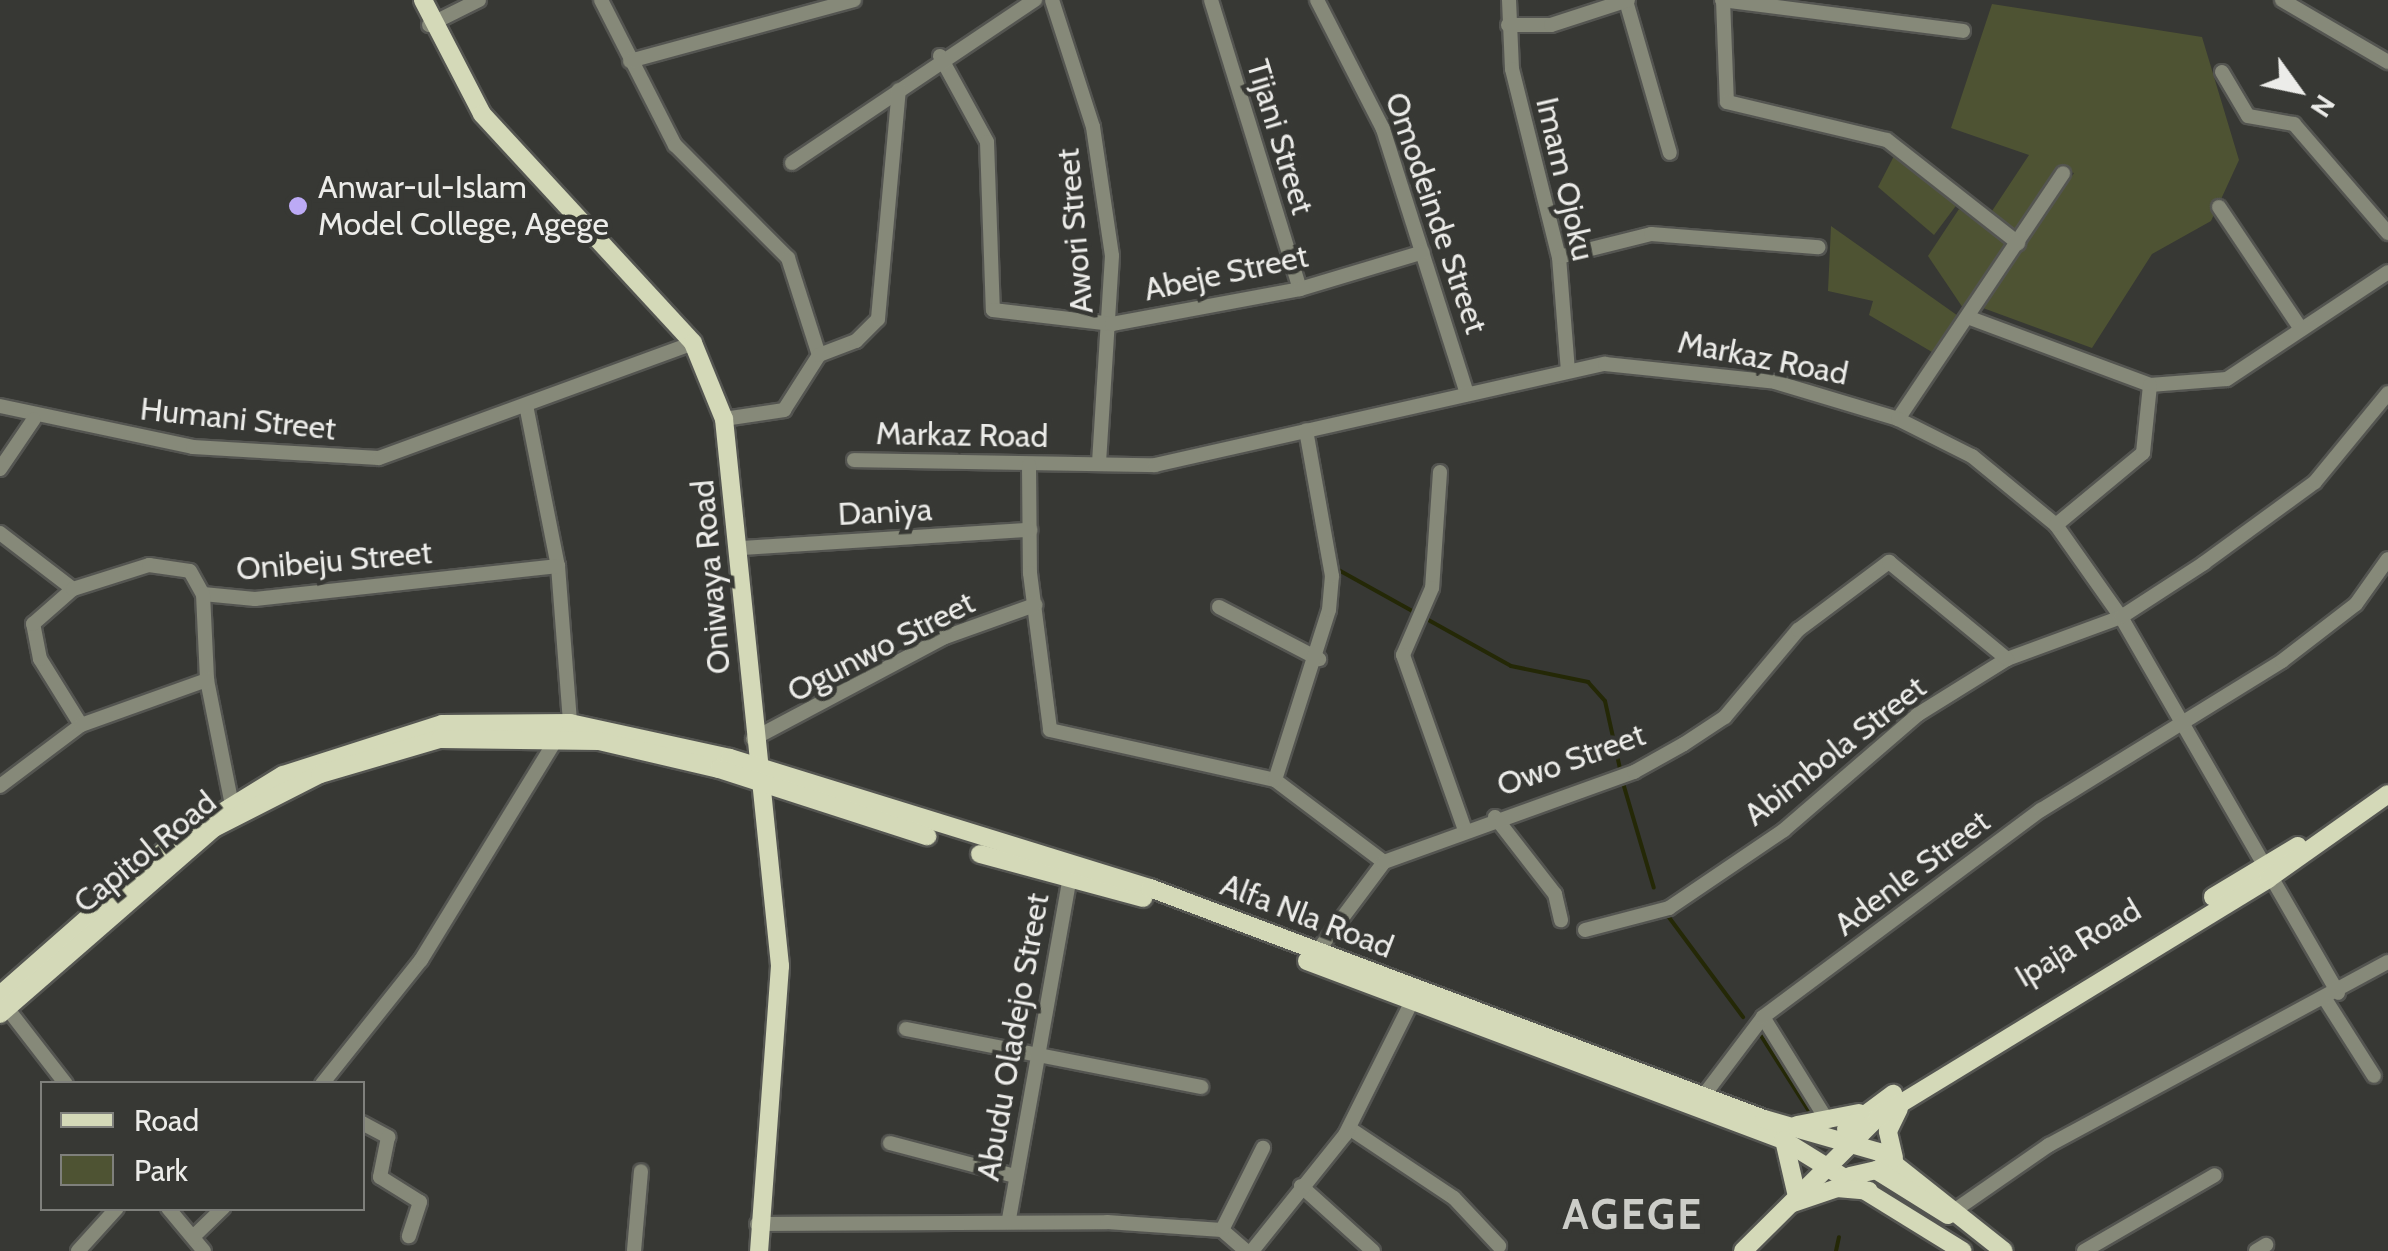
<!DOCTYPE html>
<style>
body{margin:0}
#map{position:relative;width:2388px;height:1251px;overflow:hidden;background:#373834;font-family:Cabin,sans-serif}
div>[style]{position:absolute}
.green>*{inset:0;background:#4e5333}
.stream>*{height:4px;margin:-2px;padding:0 2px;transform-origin:2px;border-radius:2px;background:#242806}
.roads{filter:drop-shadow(2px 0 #545551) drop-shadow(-2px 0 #545551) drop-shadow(0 2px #545551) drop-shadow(0 -2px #545551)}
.minor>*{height:14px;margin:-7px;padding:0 7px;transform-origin:7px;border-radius:7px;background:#868979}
.major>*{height:18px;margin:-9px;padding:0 9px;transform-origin:9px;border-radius:9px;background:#d4d9b8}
.dots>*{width:28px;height:28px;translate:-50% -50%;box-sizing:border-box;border:5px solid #373834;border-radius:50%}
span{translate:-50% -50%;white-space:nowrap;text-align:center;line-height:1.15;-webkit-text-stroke:9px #373834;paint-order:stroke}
.street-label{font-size:32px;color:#ecece9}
.poi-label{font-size:32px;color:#ecece9}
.left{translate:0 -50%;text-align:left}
.district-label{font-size:42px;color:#cccdc8;font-weight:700;letter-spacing:2.5px}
.legend{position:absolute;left:40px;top:1081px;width:325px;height:130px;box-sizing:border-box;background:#373834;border:2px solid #7f807c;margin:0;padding:12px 18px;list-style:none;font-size:30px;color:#ecece9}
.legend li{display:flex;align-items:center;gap:20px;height:50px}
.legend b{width:50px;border:2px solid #7f807c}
.north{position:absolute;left:2248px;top:40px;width:100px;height:100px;-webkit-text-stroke:8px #373834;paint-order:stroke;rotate:123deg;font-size:28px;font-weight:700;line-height:40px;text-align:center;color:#ecece9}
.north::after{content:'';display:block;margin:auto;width:35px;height:45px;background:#ecece9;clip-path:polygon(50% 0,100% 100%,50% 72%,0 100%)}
</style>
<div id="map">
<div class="green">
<i style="clip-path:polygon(1992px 4px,2202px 37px,2239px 160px,2211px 221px,2152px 254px,2092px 348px,1983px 308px,2074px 173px,2058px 170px,2015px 234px,1990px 214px,2029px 155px,1951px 128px)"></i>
<i style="clip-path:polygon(1894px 156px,1958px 203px,1934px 235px,1878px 187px)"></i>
<i style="clip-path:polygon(1959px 209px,2007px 245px,1963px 308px,1928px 256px)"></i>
<i style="clip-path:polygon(1831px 226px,1961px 318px,1932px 352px,1869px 315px,1873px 301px,1828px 291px)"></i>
</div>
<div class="stream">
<i style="left:1335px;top:568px;width:201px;rotate:29.1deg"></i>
<i style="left:1511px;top:666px;width:79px;rotate:11.7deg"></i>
<i style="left:1588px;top:682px;width:25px;rotate:48deg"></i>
<i style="left:1605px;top:701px;width:74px;rotate:77.5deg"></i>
<i style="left:1623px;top:783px;width:109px;rotate:73.6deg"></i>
<i style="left:1665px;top:912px;width:131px;rotate:53.4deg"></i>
<i style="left:1758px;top:1031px;width:95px;rotate:57.5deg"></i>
<i style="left:1836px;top:1251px;width:14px;rotate:-78deg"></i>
</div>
<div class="roads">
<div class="minor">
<i style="left:601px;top:0;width:163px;rotate:63deg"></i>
<i style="left:675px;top:145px;width:160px;rotate:45deg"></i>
<i style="left:788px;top:258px;width:102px;rotate:72.3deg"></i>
<i style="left:1052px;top:0;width:133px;rotate:72.1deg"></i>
<i style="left:1093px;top:127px;width:130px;rotate:81.6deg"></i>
<i style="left:1112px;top:256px;width:207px;rotate:93.6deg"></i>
<i style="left:1211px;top:0;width:302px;rotate:72.9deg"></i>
<i style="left:1317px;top:0;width:145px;rotate:62.9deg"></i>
<i style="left:1383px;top:129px;width:278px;rotate:72.4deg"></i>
<i style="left:1509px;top:0;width:69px;rotate:87.5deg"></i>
<i style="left:1512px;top:69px;width:194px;rotate:76deg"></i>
<i style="left:1559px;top:257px;width:114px;rotate:85.5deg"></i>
<i style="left:1722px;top:0;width:243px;rotate:7.3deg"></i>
<i style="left:1723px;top:0;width:102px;rotate:87.8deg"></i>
<i style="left:1727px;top:102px;width:164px;rotate:13.4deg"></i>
<i style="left:1887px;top:140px;width:167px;rotate:38.2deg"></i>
<i style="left:2282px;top:0;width:123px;rotate:30.3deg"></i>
<i style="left:1626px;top:1px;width:158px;rotate:73.9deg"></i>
<i style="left:429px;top:25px;width:56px;rotate:-26.6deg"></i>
<i style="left:1508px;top:25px;width:43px"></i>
<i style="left:1551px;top:25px;width:81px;rotate:-18deg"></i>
<i style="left:940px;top:56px;width:98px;rotate:61.3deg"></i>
<i style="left:987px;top:142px;width:168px;rotate:88deg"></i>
<i style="left:993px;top:310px;width:120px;rotate:6.7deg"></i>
<i style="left:1112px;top:324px;width:191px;rotate:-10.5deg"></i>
<i style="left:1300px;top:289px;width:128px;rotate:-16.7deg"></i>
<i style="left:630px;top:61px;width:232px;rotate:-15.2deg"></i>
<i style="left:2222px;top:72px;width:51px;rotate:59.4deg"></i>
<i style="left:2248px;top:116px;width:47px;rotate:9.9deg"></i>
<i style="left:2294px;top:124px;width:144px;rotate:49.2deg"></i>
<i style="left:792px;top:163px;width:293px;rotate:-33.9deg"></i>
<i style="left:2219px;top:207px;width:143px;rotate:56.1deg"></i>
<i style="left:1559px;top:257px;width:95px;rotate:-14deg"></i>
<i style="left:1651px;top:234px;width:168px;rotate:4.5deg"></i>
<i style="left:1970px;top:318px;width:192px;rotate:20.4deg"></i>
<i style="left:2150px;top:385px;width:77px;rotate:-4.5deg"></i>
<i style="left:2227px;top:379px;width:193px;rotate:-33.6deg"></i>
<i style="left:526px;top:405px;width:164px;rotate:78.8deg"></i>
<i style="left:558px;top:566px;width:157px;rotate:85.6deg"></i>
<i style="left:0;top:406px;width:197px;rotate:12deg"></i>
<i style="left:193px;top:447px;width:186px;rotate:3.4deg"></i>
<i style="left:379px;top:458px;width:334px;rotate:-20.1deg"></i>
<i style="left:724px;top:419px;width:61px;rotate:-8.5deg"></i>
<i style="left:784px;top:410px;width:65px;rotate:-57.5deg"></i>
<i style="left:819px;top:355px;width:40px;rotate:-21deg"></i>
<i style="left:856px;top:341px;width:31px;rotate:-45deg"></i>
<i style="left:878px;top:319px;width:230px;rotate:-84.8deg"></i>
<i style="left:1898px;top:419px;width:296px;rotate:-56.1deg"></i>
<i style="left:854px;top:460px;width:301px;rotate:1deg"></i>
<i style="left:1155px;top:465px;width:461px;rotate:-12.7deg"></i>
<i style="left:1605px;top:364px;width:171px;rotate:6deg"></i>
<i style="left:1775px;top:382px;width:128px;rotate:16.7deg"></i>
<i style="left:1898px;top:419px;width:83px;rotate:26.6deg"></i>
<i style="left:1972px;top:456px;width:109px;rotate:39.4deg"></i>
<i style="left:2056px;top:525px;width:113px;rotate:54.8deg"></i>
<i style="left:2121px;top:617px;width:434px;rotate:60deg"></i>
<i style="left:1029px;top:465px;width:108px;rotate:89.5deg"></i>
<i style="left:1030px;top:573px;width:158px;rotate:82.7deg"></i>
<i style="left:1050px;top:730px;width:230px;rotate:12.5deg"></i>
<i style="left:1275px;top:780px;width:136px;rotate:37deg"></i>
<i style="left:0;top:469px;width:60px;rotate:-55.8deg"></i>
<i style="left:1440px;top:472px;width:116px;rotate:93.9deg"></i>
<i style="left:1432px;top:588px;width:73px;rotate:113.4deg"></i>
<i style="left:1403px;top:655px;width:182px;rotate:70.5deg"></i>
<i style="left:2056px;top:525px;width:113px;rotate:-39.6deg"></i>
<i style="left:2143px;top:453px;width:68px;rotate:-84.1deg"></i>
<i style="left:0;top:533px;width:92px;rotate:37.5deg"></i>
<i style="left:741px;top:548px;width:290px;rotate:-3.6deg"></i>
<i style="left:203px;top:594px;width:52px;rotate:5.5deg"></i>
<i style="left:255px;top:599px;width:305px;rotate:-6.2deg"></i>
<i style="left:1219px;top:607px;width:113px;rotate:27.5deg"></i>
<i style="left:81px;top:725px;width:78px;rotate:-121.8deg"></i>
<i style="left:40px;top:659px;width:36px;rotate:-101deg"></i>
<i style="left:33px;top:624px;width:53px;rotate:-41.2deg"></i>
<i style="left:73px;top:589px;width:80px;rotate:-17.5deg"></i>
<i style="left:149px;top:565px;width:41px;rotate:8.3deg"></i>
<i style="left:190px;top:571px;width:26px;rotate:61deg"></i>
<i style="left:203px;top:594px;width:86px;rotate:87.3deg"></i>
<i style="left:207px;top:680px;width:138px;rotate:78.7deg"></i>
<i style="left:753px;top:739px;width:217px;rotate:-28deg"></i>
<i style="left:945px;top:637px;width:96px;rotate:-19.6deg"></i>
<i style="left:1275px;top:780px;width:178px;rotate:-72.4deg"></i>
<i style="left:1329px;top:610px;width:34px;rotate:-85deg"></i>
<i style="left:1332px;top:576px;width:148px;rotate:-100.1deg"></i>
<i style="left:0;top:786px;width:101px;rotate:-37deg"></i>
<i style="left:81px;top:725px;width:134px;rotate:-19.7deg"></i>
<i style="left:1495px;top:817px;width:98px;rotate:52.1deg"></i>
<i style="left:1555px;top:894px;width:27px;rotate:77deg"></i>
<i style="left:1585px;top:930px;width:87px;rotate:-14.7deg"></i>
<i style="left:1669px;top:908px;width:139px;rotate:-34.1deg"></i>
<i style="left:1784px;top:830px;width:176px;rotate:-40.8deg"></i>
<i style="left:1917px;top:715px;width:106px;rotate:-31.9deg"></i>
<i style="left:2007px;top:659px;width:121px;rotate:-20.2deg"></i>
<i style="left:2121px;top:617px;width:99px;rotate:-33deg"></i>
<i style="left:2204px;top:563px;width:137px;rotate:-36.1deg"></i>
<i style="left:2315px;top:482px;width:115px;rotate:-50.6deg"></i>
<i style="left:1313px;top:957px;width:119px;rotate:-53.2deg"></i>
<i style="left:1384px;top:862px;width:266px;rotate:-19.8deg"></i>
<i style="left:1634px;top:772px;width:57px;rotate:-29.2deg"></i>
<i style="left:1684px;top:744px;width:49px;rotate:-33.4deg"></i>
<i style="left:1725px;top:717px;width:114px;rotate:-50deg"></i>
<i style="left:1798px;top:630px;width:114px;rotate:-36.8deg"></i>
<i style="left:1889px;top:562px;width:153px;rotate:39.4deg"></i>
<i style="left:2325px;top:999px;width:91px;rotate:57.5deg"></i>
<i style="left:7px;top:1008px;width:96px;rotate:52.2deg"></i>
<i style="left:1763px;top:1017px;width:123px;rotate:58.2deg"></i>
<i style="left:906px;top:1029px;width:301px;rotate:11.1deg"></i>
<i style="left:322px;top:1084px;width:159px;rotate:-51.4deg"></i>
<i style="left:421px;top:960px;width:264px;rotate:-58.5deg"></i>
<i style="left:1698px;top:1103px;width:108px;rotate:-52.9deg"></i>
<i style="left:1763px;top:1017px;width:347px;rotate:-36.7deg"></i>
<i style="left:2041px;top:810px;width:283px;rotate:-31.7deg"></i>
<i style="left:2282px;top:661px;width:93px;rotate:-37.6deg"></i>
<i style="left:2356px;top:604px;width:55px;rotate:-54.6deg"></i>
<i style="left:362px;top:1123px;width:30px;rotate:28deg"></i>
<i style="left:388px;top:1137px;width:41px;rotate:101.3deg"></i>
<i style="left:380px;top:1177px;width:47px;rotate:32deg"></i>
<i style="left:420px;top:1202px;width:36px;rotate:108deg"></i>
<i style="left:1349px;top:1128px;width:126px;rotate:33.7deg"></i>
<i style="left:1454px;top:1198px;width:66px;rotate:46.8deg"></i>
<i style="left:890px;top:1143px;width:129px;rotate:14.8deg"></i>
<i style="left:1301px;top:1186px;width:97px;rotate:42.1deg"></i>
<i style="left:168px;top:1208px;width:56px;rotate:50.1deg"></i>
<i style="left:1958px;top:1208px;width:111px;rotate:-34.7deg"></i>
<i style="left:2049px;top:1145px;width:385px;rotate:-28.4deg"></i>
<i style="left:1009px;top:1219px;width:353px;rotate:-79.9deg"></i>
<i style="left:757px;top:1224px;width:350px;rotate:-0.3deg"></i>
<i style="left:1107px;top:1222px;width:115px;rotate:4deg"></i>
<i style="left:1222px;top:1230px;width:32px;rotate:41deg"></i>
<i style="left:1222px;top:1230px;width:92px;rotate:-63.4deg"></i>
<i style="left:193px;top:1237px;width:42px;rotate:-44deg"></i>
<i style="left:78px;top:1251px;width:58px;rotate:-47.8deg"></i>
<i style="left:634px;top:1251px;width:80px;rotate:-85deg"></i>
<i style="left:1252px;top:1251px;width:149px;rotate:-51.3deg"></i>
<i style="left:1345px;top:1135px;width:150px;rotate:-63.4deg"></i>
<i style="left:2084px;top:1251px;width:151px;rotate:-30.1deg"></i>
<i style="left:2256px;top:1251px;width:12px;rotate:-31deg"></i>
</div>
<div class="major">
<i style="left:423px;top:0;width:128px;rotate:62.6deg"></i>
<i style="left:482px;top:114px;width:311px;rotate:47.3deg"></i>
<i style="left:693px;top:343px;width:82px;rotate:67.8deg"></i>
<i style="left:724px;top:419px;width:550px;rotate:84.15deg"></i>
<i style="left:780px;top:966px;width:286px;rotate:94.2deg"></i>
<i style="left:980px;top:854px;width:169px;rotate:15.1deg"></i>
<i style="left:2213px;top:897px;width:99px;rotate:-31deg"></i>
<i style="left:1307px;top:961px;width:509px;rotate:20.61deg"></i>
<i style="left:1783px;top:1140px;width:211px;rotate:31.7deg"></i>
<i style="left:0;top:995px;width:232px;rotate:-41.3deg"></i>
<i style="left:174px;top:842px;width:128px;rotate:-31.6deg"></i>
<i style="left:283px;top:775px;width:167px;rotate:-17.8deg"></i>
<i style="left:442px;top:724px;width:128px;rotate:-0.4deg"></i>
<i style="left:570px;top:723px;width:164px;rotate:12.3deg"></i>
<i style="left:730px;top:758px;width:440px;rotate:17.2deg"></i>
<i style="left:1150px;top:888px;width:656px;rotate:20.62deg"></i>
<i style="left:1764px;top:1119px;width:120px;rotate:16deg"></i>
<i style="left:1879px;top:1152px;width:159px;rotate:38.4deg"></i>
<i style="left:0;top:1014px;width:284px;rotate:-41deg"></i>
<i style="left:214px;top:828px;width:119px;rotate:-27deg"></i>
<i style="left:320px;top:774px;width:125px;rotate:-16.3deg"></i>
<i style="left:440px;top:739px;width:159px;rotate:0.7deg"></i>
<i style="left:599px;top:741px;width:123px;rotate:13.1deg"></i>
<i style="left:719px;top:769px;width:219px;rotate:17.9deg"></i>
<i style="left:1797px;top:1125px;width:63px;rotate:-11deg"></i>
<i style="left:1846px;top:1129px;width:59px;rotate:-36.7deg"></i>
<i style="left:1784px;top:1140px;width:53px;rotate:77deg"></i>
<i style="left:1894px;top:1158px;width:28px;rotate:-103deg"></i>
<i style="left:1888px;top:1131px;width:25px;rotate:-64deg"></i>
<i style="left:1850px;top:1176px;width:27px;rotate:-13deg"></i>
<i style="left:1876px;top:1170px;width:85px;rotate:32deg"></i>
<i style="left:1793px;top:1203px;width:46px;rotate:-18.8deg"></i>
<i style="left:1837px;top:1188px;width:32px;rotate:5deg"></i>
<i style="left:1743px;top:1251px;width:189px;rotate:-44.8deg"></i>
<i style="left:1877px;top:1118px;width:458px;rotate:-31.4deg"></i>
<i style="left:2268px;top:879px;width:147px;rotate:-35.3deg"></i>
</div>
</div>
<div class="dots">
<i style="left:298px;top:206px;background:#bcaaf5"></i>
</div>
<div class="street-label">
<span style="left:1280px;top:137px;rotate:73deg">Tijani Street</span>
<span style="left:1565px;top:179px;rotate:77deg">Imam Ojoku</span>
<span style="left:1436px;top:213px;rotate:71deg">Omodeinde Street</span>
<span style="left:1075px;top:231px;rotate:-95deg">Awori Street</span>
<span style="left:1226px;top:273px;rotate:-12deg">Abeje Street</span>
<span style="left:1763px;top:358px;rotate:11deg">Markaz Road</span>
<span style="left:238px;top:419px;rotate:6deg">Humani Street</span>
<span style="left:962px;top:435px;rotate:1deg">Markaz Road</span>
<span style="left:885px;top:512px;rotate:-3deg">Daniya</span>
<span style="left:334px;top:561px;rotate:-5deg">Onibeju Street</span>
<span style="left:711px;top:577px;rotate:-95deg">Oniwaya Road</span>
<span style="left:881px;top:647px;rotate:-27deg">Ogunwo Street</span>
<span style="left:1835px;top:751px;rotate:-38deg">Abimbola Street</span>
<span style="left:1571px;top:760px;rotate:-20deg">Owo Street</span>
<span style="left:145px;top:852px;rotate:-39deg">Capitol Road</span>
<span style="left:1912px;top:873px;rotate:-37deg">Adenle Street</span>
<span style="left:1307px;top:916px;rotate:21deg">Alfa Nla Road</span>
<span style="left:2078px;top:943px;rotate:-31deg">Ipaja Road</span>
<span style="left:1013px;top:1037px;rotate:-80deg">Abudu Oladejo Street</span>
</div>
<div class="poi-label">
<span class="left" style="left:318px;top:206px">Anwar-ul-Islam<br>Model College, Agege</span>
</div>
<div class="district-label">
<span style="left:1633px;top:1214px">AGEGE</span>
</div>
<ul class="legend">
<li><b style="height:12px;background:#d4d9b8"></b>Road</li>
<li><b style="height:28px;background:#4e5333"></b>Park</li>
</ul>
<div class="north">N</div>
</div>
